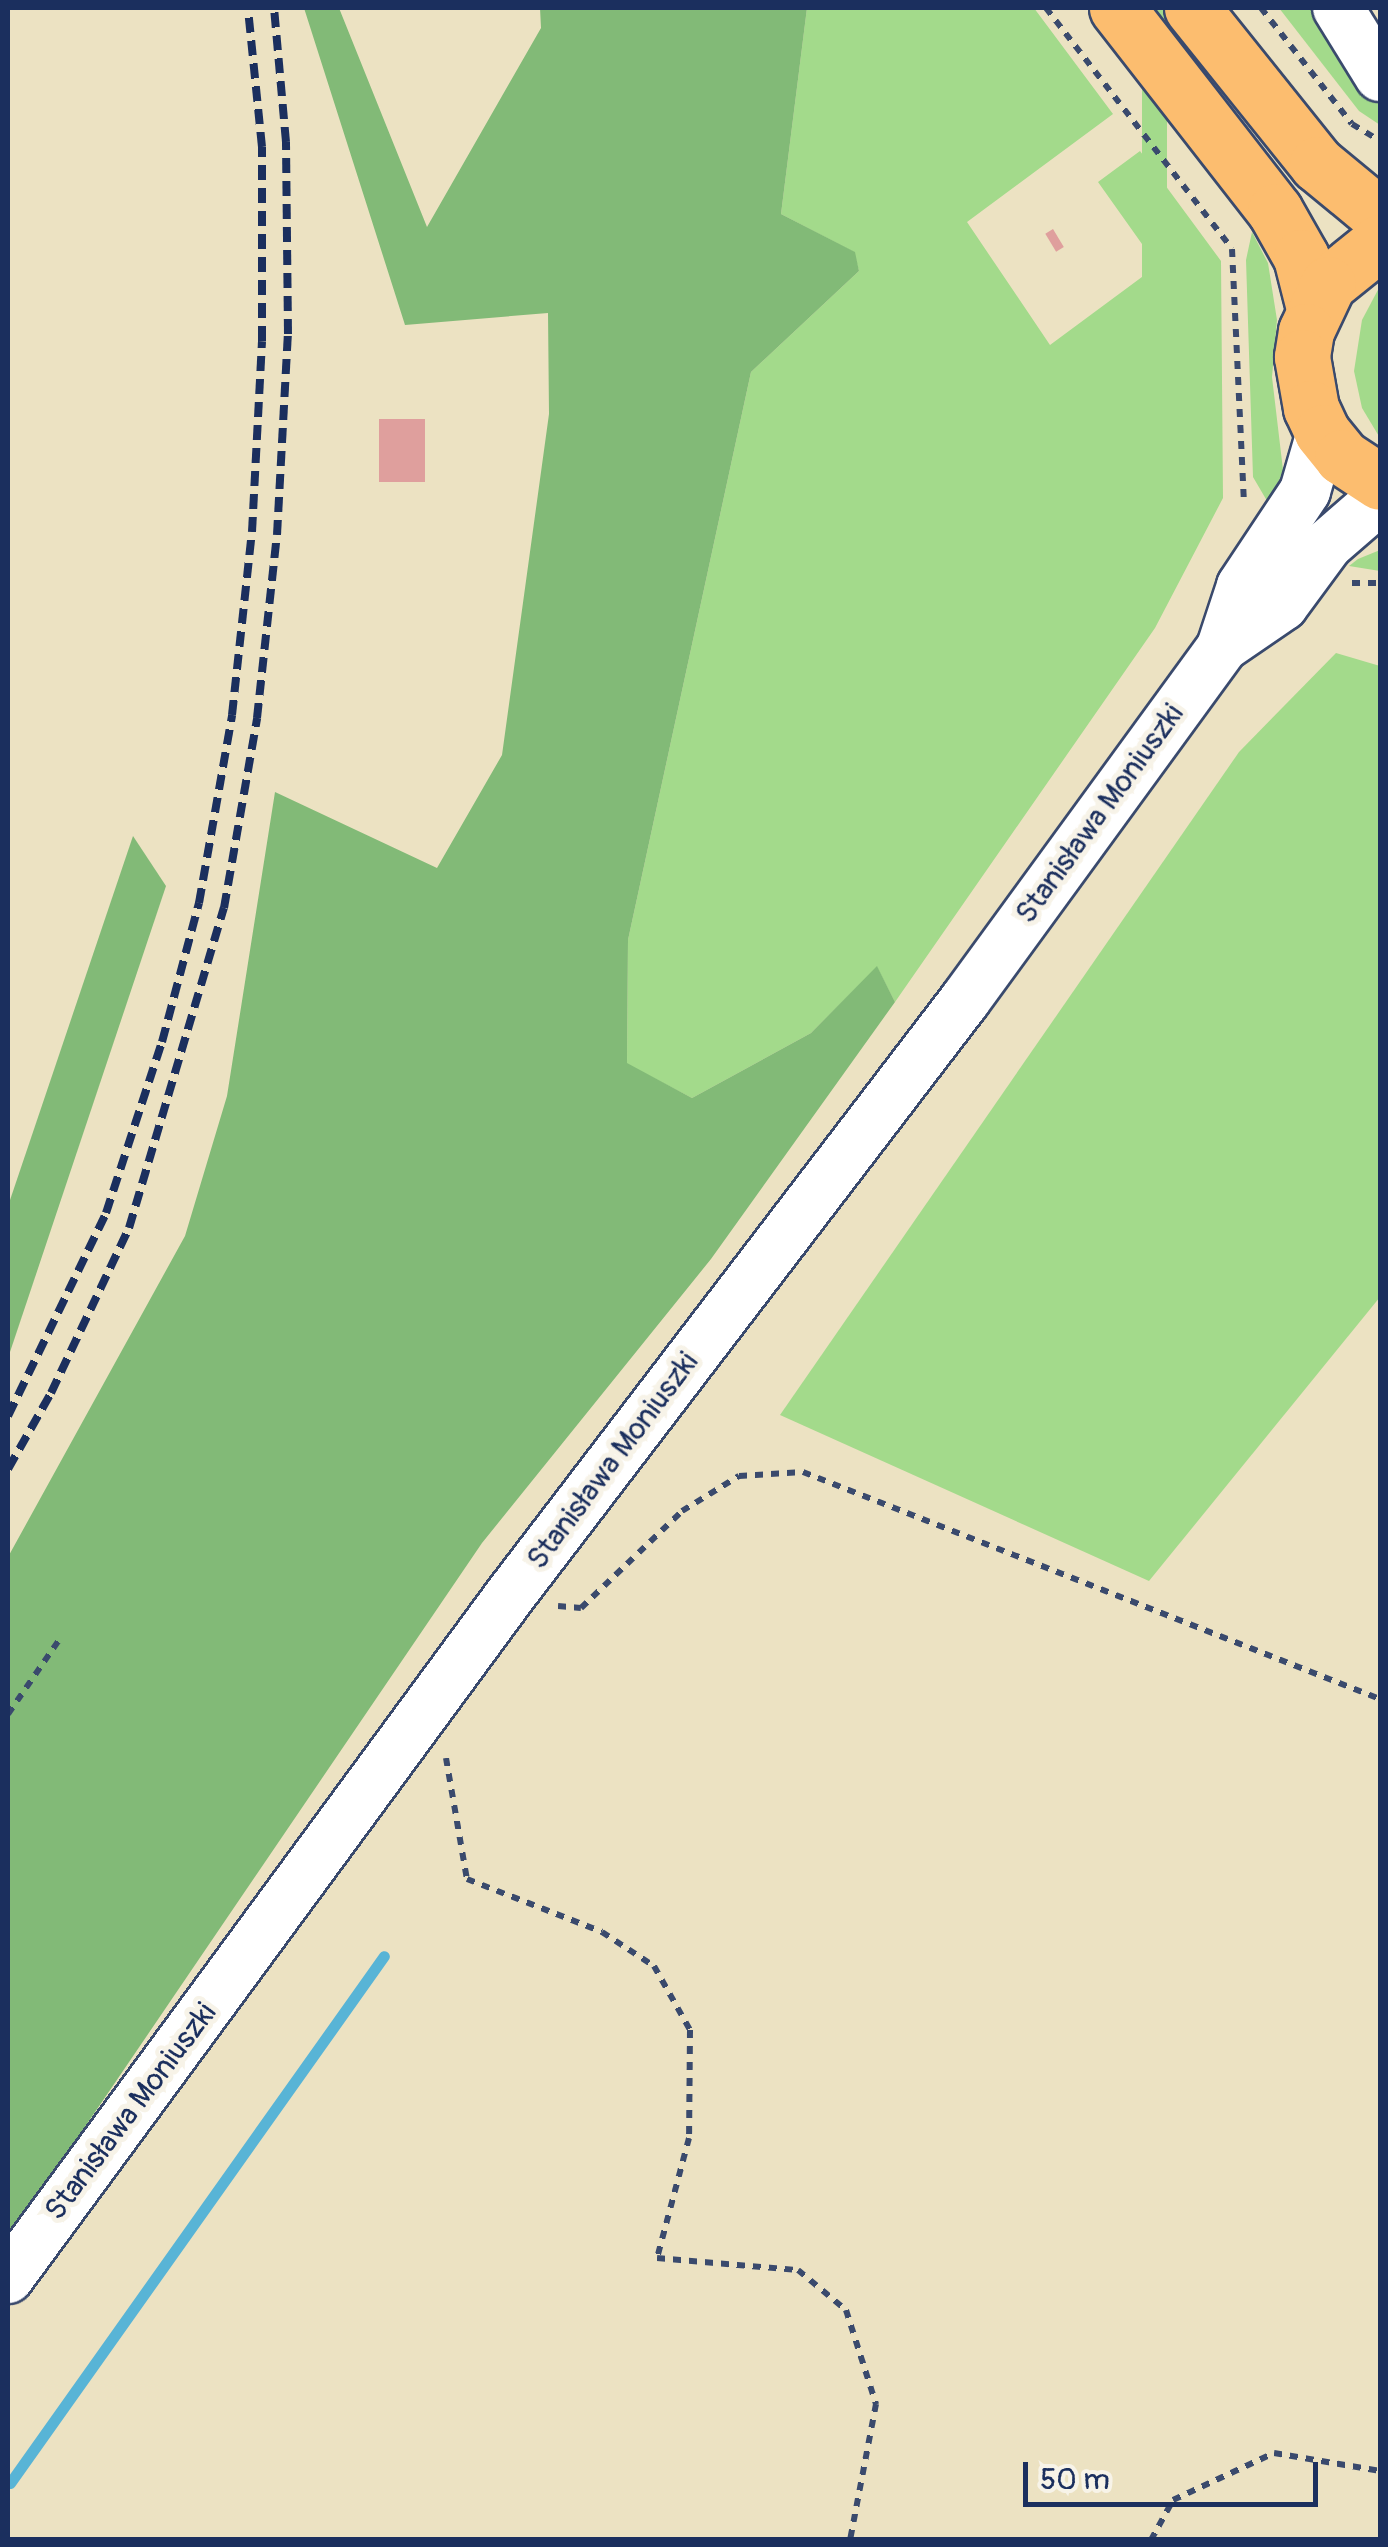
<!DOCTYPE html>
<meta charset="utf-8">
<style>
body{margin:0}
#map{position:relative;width:1388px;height:2547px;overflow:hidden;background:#ece2c2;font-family:Pangolin,sans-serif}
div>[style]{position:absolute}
.green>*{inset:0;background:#a3da8b;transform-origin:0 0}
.forest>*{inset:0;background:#82ba77}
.stream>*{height:11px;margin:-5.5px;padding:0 5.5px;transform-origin:5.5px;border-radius:5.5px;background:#58b4d6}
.building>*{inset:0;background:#df9f9d;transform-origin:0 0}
.path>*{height:6px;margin-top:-3px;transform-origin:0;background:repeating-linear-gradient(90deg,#3a4a6d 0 8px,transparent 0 16px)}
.roads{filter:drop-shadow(2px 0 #3a4a6d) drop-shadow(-2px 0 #3a4a6d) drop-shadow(0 2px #3a4a6d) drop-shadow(0 -2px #3a4a6d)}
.minor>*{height:50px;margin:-25px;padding:0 25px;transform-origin:25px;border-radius:25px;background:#fff}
.major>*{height:55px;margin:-27.5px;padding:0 27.5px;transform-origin:27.5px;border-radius:27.5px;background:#fcbd6f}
.rail>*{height:8px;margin-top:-4px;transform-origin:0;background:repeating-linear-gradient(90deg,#1b2f5e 0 15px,transparent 0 23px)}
span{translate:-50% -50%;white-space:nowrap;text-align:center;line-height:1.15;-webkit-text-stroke:10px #f7f3e8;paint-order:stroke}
.street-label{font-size:30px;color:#1b2f5e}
.frame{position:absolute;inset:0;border:10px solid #1b2f5e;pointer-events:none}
.scale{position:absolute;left:1023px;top:2462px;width:295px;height:45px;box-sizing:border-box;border:5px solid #1b2f5e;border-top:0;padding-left:12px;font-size:30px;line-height:35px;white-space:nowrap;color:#1b2f5e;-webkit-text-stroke:8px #f7f3e8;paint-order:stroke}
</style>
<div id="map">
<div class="green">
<i style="clip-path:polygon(807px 8px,1034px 8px,1113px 114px,967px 222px,1050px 345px,1146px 274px,1142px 244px,1098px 182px,1140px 151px,1221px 261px,1223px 498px,1155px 628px,895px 1002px,877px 967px,811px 1033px,692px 1098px,627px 1064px,628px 940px,751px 372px,859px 271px,854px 252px,781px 214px)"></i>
<i style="left:1142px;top:8px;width:25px;height:282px"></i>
<i style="clip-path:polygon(1279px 8px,1322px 8px,1380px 96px,1380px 125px,1359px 111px)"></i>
<i style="clip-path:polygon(1252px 232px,1268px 263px,1277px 320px,1272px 377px,1283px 470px,1270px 506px,1253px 477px,1246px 260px)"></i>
<i style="clip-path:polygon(1380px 286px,1380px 438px,1362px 408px,1354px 371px,1362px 320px)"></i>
<i style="clip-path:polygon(1380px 550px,1380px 571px,1349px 566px,1358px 559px)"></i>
<i style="clip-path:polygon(1336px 653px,1380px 666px,1380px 1297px,1149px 1581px,780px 1415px,1239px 752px)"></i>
</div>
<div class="forest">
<i style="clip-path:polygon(304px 8px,339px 8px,427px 227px,541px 28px,540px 8px,807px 8px,781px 214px,855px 252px,859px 271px,751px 372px,628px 940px,627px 1063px,692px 1098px,811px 1033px,877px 966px,895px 1002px,711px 1259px,482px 1543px,8px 2240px,8px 1557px,185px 1236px,227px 1096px,275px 792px,437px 868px,502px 755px,549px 414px,548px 313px,405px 325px)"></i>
<i style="clip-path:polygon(133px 836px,166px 886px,8px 1358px,8px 1206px)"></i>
</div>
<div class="stream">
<i style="left:10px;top:2483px;width:646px;rotate:-54.64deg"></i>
</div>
<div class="building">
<i style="left:1053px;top:229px;width:21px;height:9px;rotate:59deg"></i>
<i style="left:425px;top:419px;width:63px;height:46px;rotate:90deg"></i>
</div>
<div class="path">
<i style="left:1046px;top:8px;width:304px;rotate:52.3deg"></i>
<i style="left:1232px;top:249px;width:254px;rotate:87.3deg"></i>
<i style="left:1261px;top:8px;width:147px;rotate:51.9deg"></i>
<i style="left:1352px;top:124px;width:33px;rotate:31deg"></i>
<i style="left:1352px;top:583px;width:28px"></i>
<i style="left:558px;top:1606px;width:23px;rotate:5deg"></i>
<i style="left:581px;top:1608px;width:140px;rotate:-43.8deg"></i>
<i style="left:682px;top:1511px;width:67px;rotate:-31.6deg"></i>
<i style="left:739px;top:1476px;width:64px;rotate:-3.6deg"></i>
<i style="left:803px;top:1472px;width:620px;rotate:21.48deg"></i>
<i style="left:8px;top:1714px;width:90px;rotate:-55.4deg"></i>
<i style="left:446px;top:1758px;width:123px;rotate:80.2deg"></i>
<i style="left:467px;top:1879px;width:145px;rotate:21.4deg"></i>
<i style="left:602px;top:1932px;width:62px;rotate:33.2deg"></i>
<i style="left:654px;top:1966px;width:73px;rotate:60.6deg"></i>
<i style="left:690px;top:2030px;width:108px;rotate:90.5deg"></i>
<i style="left:689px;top:2138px;width:124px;rotate:104.9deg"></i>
<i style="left:657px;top:2258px;width:142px;rotate:4.9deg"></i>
<i style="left:798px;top:2270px;width:62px;rotate:39.8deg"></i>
<i style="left:846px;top:2310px;width:99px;rotate:72.3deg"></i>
<i style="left:876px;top:2404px;width:138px;rotate:100.8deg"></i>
<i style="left:1151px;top:2540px;width:46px;rotate:-61.2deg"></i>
<i style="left:1173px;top:2500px;width:111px;rotate:-25deg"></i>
<i style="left:1274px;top:2453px;width:108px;rotate:9.6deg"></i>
</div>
<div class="roads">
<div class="minor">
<i style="left:1338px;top:8px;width:80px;rotate:58.3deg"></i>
<i style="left:1222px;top:647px;width:74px;rotate:-34.5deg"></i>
<i style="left:1283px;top:605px;width:74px;rotate:-53.7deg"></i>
<i style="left:1327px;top:545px;width:70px;rotate:-41deg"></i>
<i style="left:8px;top:2278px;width:844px;rotate:-53.67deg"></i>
<i style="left:508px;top:1598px;width:753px;rotate:-52.61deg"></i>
<i style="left:965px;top:1000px;width:437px;rotate:-53.9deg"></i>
<i style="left:1222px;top:647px;width:64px;rotate:-71.8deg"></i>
<i style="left:1242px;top:586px;width:114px;rotate:-56.4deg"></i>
<i style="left:1305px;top:491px;width:61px;rotate:-73.9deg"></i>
</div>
<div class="major">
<i style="left:1117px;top:8px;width:257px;rotate:52.1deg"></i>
<i style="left:1275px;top:211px;width:53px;rotate:60.5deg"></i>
<i style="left:1301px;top:257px;width:53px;rotate:75.7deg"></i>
<i style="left:1192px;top:8px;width:200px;rotate:51.3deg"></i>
<i style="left:1317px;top:164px;width:82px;rotate:39.5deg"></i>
<i style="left:1380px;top:242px;width:67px;rotate:141.1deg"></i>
<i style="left:1328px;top:284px;width:52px;rotate:115.1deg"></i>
<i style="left:1306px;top:331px;width:26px;rotate:99deg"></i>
<i style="left:1302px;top:357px;width:52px;rotate:80deg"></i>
<i style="left:1311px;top:408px;width:26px;rotate:65deg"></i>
<i style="left:1322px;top:432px;width:32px;rotate:51deg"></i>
<i style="left:1342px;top:457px;width:45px;rotate:33.3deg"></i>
</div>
</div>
<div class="rail">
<i style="left:8px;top:1416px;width:225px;rotate:-64.2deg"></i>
<i style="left:106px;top:1213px;width:180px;rotate:-71.9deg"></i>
<i style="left:162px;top:1042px;width:144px;rotate:-75.1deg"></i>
<i style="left:199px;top:903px;width:191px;rotate:-80deg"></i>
<i style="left:232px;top:715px;width:184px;rotate:-83.8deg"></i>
<i style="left:252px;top:532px;width:191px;rotate:-87deg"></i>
<i style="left:262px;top:341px;width:194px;rotate:-90deg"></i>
<i style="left:262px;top:147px;width:140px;rotate:-95.8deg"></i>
<i style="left:8px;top:1469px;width:87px;rotate:-60.5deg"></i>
<i style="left:51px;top:1393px;width:183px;rotate:-64.7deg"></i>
<i style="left:129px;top:1228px;width:334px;rotate:-73.5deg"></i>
<i style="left:224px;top:908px;width:193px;rotate:-80.1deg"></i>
<i style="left:257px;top:718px;width:184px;rotate:-83.8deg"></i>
<i style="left:277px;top:535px;width:201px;rotate:-86.9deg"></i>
<i style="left:288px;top:334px;width:192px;rotate:-90.6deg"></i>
<i style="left:286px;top:142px;width:135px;rotate:-95.1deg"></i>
</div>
<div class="street-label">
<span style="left:1100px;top:814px;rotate:-54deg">Stanisława Moniuszki</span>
<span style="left:613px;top:1461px;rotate:-53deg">Stanisława Moniuszki</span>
<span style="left:131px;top:2112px;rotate:-53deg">Stanisława Moniuszki</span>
</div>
<div class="frame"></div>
<div class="scale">50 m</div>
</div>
